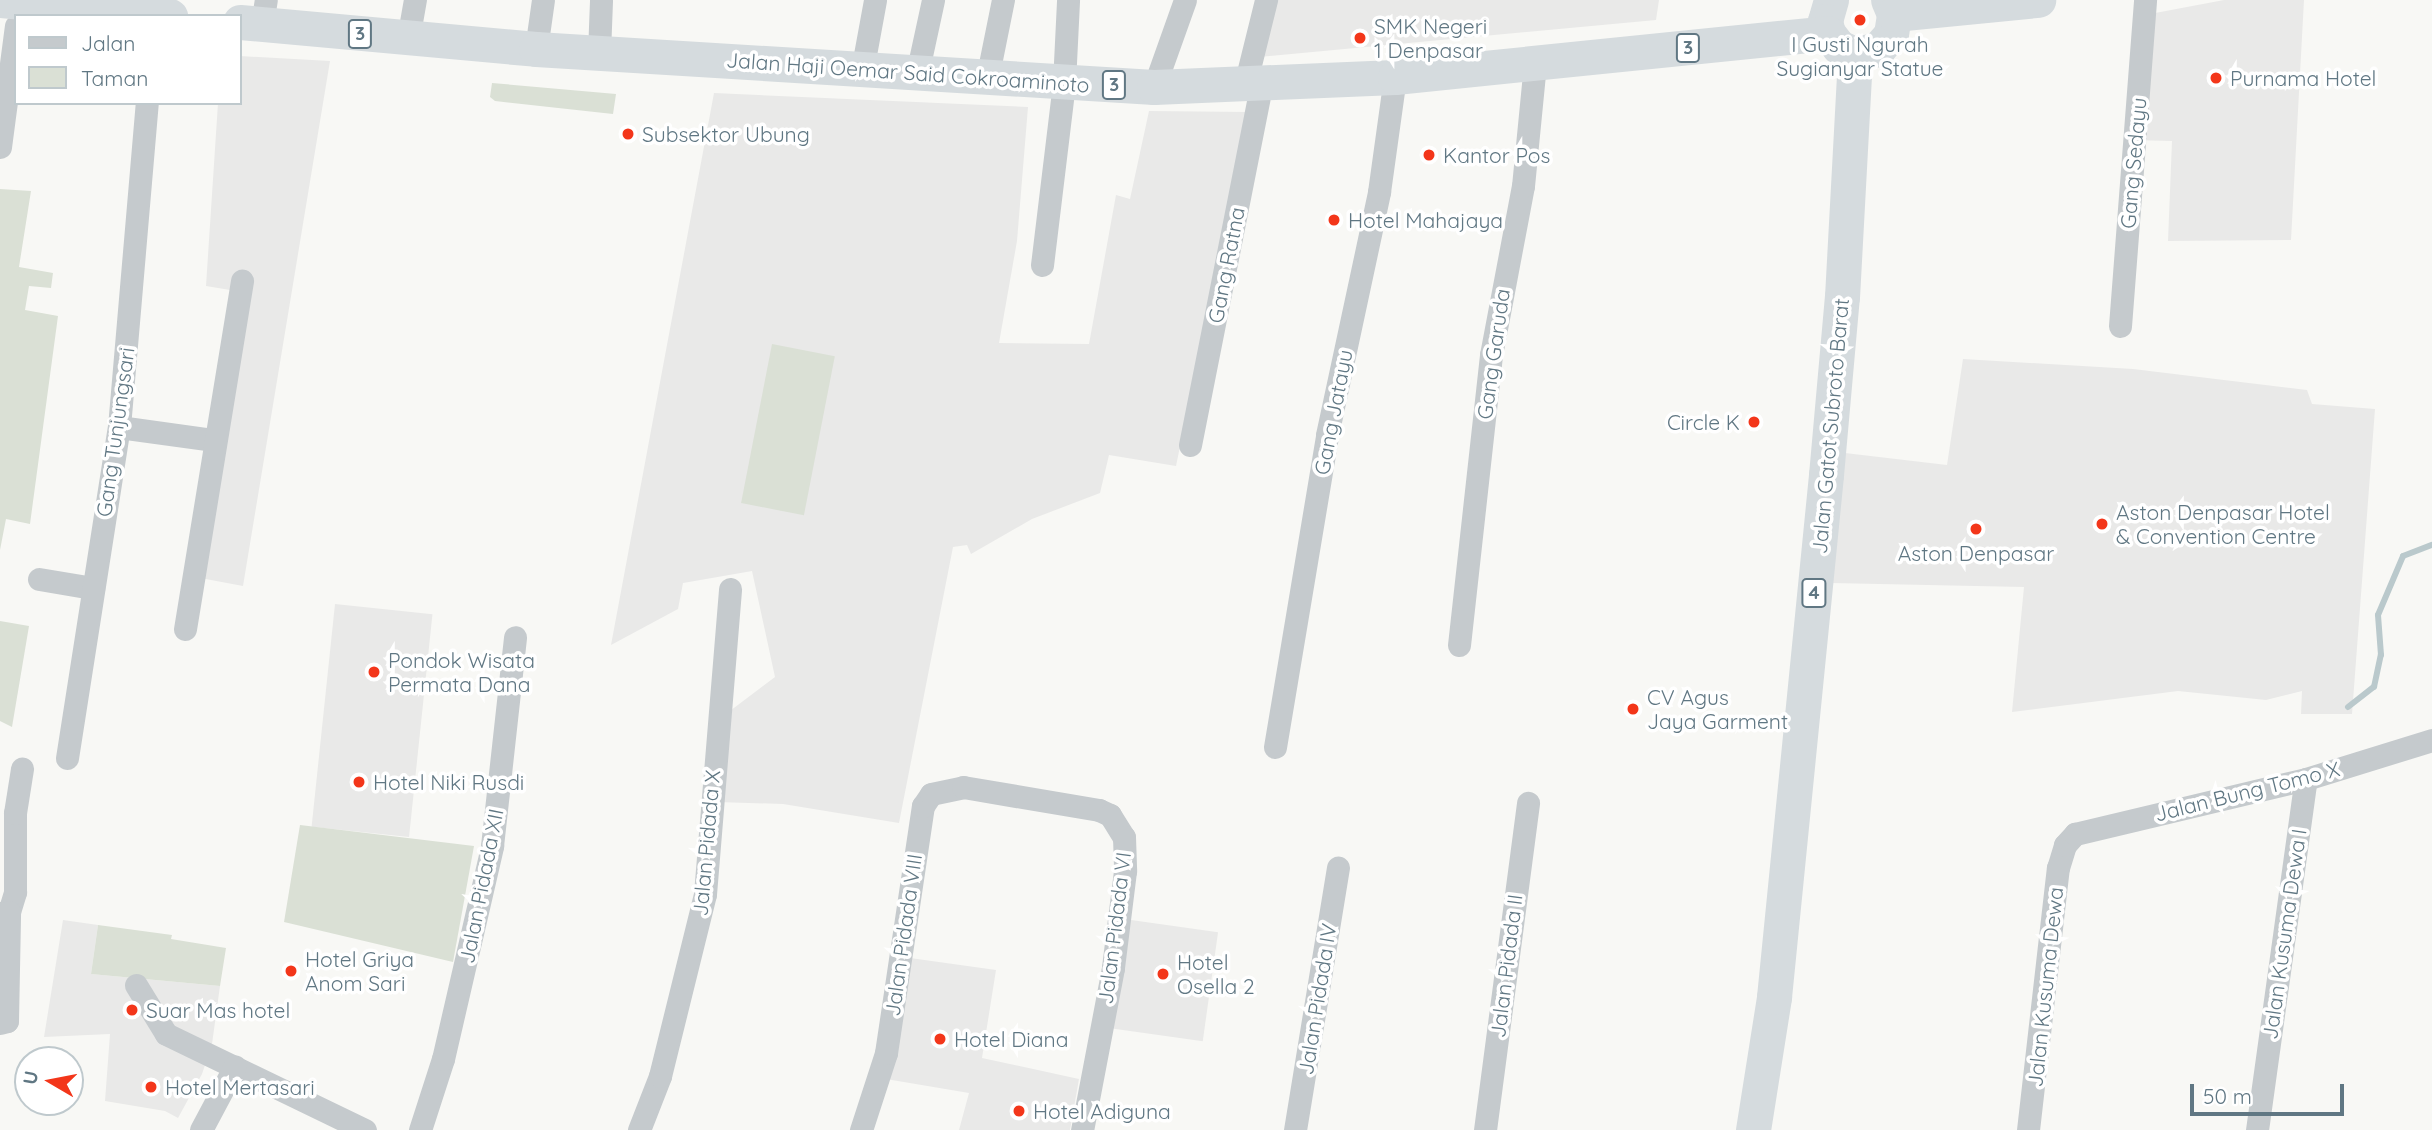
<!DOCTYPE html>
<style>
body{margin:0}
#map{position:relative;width:2432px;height:1130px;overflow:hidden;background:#f8f8f5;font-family:Quicksand,sans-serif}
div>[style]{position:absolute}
.built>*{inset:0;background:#e9e9e8;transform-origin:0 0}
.green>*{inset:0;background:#dae0d5;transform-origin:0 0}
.stream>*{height:6px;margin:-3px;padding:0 3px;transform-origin:3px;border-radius:3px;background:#bac9cc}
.minor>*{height:23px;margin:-11.5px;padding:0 11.5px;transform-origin:11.5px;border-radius:11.5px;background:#c5cacd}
.highway>*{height:35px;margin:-17.5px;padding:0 17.5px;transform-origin:17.5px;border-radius:17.5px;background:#d5dbde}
.dots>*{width:19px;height:19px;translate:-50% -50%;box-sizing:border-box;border:4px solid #fff;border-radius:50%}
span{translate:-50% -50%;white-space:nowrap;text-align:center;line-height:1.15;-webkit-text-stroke:7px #fff;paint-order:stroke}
.shield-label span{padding:2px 5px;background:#fff;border:2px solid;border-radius:5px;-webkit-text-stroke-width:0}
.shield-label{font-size:19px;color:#607783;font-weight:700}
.poi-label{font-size:21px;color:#607783}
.left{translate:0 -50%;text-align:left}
.right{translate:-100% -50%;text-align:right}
.street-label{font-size:21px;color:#607783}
.legend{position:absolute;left:14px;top:14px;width:228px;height:91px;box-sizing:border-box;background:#fff;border:2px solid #bfc9cd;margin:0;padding:9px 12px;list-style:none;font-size:21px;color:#607783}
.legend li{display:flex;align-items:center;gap:14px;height:35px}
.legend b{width:35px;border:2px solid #bfc9cd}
.north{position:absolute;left:14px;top:1046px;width:70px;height:70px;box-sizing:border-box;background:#fff;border:2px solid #bfc9cd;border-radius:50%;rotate:280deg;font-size:19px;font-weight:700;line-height:28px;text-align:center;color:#607783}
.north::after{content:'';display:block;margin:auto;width:24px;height:32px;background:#f3361a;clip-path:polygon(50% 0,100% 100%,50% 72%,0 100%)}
.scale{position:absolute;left:2190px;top:1084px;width:154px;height:32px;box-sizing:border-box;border:4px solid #607783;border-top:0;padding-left:9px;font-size:21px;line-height:24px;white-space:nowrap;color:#607783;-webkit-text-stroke:5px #fff;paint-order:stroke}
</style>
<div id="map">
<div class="built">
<i style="clip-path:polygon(1272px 0,1659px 0,1656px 20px,1259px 57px)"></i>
<i style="clip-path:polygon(2224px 0,2304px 0,2291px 240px,2168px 241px,2172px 141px,2130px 140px,2134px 17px)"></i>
<i style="clip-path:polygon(240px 56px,330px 61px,243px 586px,195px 577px,242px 292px,206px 286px,218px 103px,240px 103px)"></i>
<i style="clip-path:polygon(714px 93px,1028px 107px,1017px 241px,999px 343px,1089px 344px,1116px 195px,1130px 199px,1149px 111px,1249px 112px,1176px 466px,1109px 455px,1100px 493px,1032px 519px,971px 554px,967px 545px,953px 547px,899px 823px,783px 804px,717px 802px,722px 717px,775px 677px,752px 571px,683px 583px,678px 609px,611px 645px)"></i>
<i style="clip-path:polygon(1963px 359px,2133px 369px,2307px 390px,2312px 404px,2375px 409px,2352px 714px,2301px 714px,2302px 691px,2266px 700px,2178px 691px,2012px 712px,2024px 587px,1831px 583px,1845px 453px,1947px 465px)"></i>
<i style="left:335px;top:604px;width:98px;height:224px;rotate:6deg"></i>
<i style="left:1124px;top:919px;width:95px;height:110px;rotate:8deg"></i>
<i style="clip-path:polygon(63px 920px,98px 925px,91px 974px,220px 986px,212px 1044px,202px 1074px,178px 1118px,165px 1111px,105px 1101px,110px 1034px,44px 1037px)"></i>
<i style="clip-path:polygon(903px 957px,996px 970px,982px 1058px,1079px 1079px,1070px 1130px,959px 1130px,969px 1093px,886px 1079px)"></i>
</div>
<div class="green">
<i style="clip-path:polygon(492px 83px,616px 94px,613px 114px,495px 101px,490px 97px)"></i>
<i style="clip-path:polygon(0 189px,31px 191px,19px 267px,53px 273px,51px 288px,29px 286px,25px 310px,58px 316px,30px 524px,6px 519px,0 550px)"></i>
<i style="left:772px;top:344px;width:64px;height:162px;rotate:11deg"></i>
<i style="clip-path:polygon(0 621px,29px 626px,12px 727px,0 721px)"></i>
<i style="clip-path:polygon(300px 825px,474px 846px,453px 962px,284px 922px)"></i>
<i style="clip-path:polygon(98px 925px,172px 935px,171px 939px,226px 948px,220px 986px,91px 974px)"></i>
</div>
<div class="stream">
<i style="left:2348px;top:707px;width:33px;rotate:-38deg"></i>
<i style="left:2374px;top:687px;width:33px;rotate:-78deg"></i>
<i style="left:2381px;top:655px;width:40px;rotate:-94.3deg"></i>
<i style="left:2378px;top:615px;width:64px;rotate:-67deg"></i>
<i style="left:2403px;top:556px;width:31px;rotate:-21deg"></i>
</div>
<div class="minor">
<i style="left:262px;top:24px;width:24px;rotate:-81deg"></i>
<i style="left:408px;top:39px;width:40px;rotate:-80deg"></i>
<i style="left:536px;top:49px;width:49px;rotate:-81.9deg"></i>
<i style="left:599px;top:53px;width:53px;rotate:-87.8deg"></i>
<i style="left:862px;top:71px;width:72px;rotate:-79.6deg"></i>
<i style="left:917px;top:74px;width:76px;rotate:-77.8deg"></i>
<i style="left:987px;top:79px;width:81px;rotate:-78.6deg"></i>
<i style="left:1245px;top:85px;width:88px;rotate:-76.1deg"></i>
<i style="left:1154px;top:87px;width:92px;rotate:-70.4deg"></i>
<i style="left:0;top:147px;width:122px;rotate:-82.5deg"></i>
<i style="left:1042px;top:265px;width:183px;rotate:-83.1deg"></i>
<i style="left:1064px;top:83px;width:83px;rotate:-87.2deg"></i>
<i style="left:2120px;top:326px;width:327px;rotate:-85.6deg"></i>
<i style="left:119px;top:427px;width:96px;rotate:7.8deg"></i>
<i style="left:1190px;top:445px;width:367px;rotate:-78.8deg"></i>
<i style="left:39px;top:579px;width:55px;rotate:9.5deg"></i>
<i style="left:185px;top:629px;width:353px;rotate:-80.7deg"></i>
<i style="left:1459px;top:645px;width:292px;rotate:-83.7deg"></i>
<i style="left:1491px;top:355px;width:172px;rotate:-79.3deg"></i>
<i style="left:1523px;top:186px;width:124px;rotate:-84.4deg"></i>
<i style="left:1275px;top:747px;width:316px;rotate:-80.5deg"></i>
<i style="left:1327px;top:435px;width:249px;rotate:-77.9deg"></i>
<i style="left:1379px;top:192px;width:116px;rotate:-82.1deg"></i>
<i style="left:67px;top:758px;width:335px;rotate:-81.1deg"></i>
<i style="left:119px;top:427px;width:325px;rotate:-85.1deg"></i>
<i style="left:0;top:913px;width:9px;rotate:-6deg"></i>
<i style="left:9px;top:912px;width:21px;rotate:-73deg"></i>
<i style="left:15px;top:892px;width:79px;rotate:-90deg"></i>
<i style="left:15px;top:813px;width:45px;rotate:-81deg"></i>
<i style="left:136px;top:985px;width:57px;rotate:58.5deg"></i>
<i style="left:166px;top:1034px;width:221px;rotate:25.8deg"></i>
<i style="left:0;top:1023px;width:7px;rotate:-16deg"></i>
<i style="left:7px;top:1021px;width:109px;rotate:-88.9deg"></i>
<i style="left:201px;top:1130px;width:72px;rotate:-62deg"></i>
<i style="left:420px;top:1130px;width:75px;rotate:-72.1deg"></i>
<i style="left:443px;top:1059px;width:219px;rotate:-77deg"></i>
<i style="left:492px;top:846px;width:210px;rotate:-83.7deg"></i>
<i style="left:639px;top:1130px;width:58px;rotate:-68.7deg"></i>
<i style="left:660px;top:1076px;width:187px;rotate:-76.1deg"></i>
<i style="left:705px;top:894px;width:306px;rotate:-85.3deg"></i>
<i style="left:861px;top:1130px;width:81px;rotate:-72deg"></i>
<i style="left:886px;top:1053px;width:250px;rotate:-81.5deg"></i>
<i style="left:923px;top:806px;width:14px;rotate:-56deg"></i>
<i style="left:931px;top:794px;width:33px;rotate:-12deg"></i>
<i style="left:963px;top:787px;width:138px;rotate:9.6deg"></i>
<i style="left:1099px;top:810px;width:12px;rotate:24deg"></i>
<i style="left:1110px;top:815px;width:26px;rotate:58deg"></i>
<i style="left:1124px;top:837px;width:34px;rotate:88deg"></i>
<i style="left:1125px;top:871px;width:98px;rotate:97.1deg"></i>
<i style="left:1113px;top:968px;width:165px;rotate:100.8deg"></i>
<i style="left:1295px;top:1130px;width:266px;rotate:-80.7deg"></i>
<i style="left:1485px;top:1130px;width:330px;rotate:-82.5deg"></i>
<i style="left:2028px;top:1130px;width:264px;rotate:-83.5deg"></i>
<i style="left:2058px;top:868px;width:24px;rotate:-73deg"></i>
<i style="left:2065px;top:845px;width:15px;rotate:-48deg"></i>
<i style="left:2075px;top:834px;width:237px;rotate:-13.4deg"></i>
<i style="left:2306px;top:779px;width:132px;rotate:-17.2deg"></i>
<i style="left:2257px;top:1130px;width:354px;rotate:-82.1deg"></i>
</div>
<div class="highway">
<i style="left:0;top:0;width:171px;rotate:5.4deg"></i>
<i style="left:1831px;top:0;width:22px;rotate:106deg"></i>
<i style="left:1825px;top:21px;width:12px;rotate:76deg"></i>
<i style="left:1828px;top:33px;width:18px;rotate:52deg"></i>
<i style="left:1839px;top:47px;width:17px;rotate:24deg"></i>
<i style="left:1855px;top:54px;width:24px;rotate:-12deg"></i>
<i style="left:1878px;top:49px;width:20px;rotate:-49deg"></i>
<i style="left:1891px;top:34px;width:20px;rotate:-81deg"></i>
<i style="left:1894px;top:14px;width:15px;rotate:-113deg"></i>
<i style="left:1894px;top:14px;width:145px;rotate:-5.6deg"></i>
<i style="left:240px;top:22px;width:297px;rotate:5.2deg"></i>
<i style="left:536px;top:49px;width:619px;rotate:3.52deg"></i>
<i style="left:1154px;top:87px;width:241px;rotate:-2.4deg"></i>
<i style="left:1395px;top:77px;width:435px;rotate:-5.8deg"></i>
<i style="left:1753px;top:1130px;width:135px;rotate:-81deg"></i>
<i style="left:1774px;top:997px;width:525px;rotate:-84.31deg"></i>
<i style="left:1826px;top:475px;width:179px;rotate:-84.9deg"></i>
<i style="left:1842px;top:297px;width:243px;rotate:-86.9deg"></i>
</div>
<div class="dots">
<i style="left:1860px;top:20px;background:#f3361a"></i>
<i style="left:1360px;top:38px;background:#f3361a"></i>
<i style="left:2216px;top:78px;background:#f3361a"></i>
<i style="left:628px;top:134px;background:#f3361a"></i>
<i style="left:1429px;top:155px;background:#f3361a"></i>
<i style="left:1334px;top:220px;background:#f3361a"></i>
<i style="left:1754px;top:422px;background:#f3361a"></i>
<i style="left:2102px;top:524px;background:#f3361a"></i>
<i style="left:1976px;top:529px;background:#f3361a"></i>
<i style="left:374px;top:672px;background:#f3361a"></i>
<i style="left:1633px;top:709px;background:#f3361a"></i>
<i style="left:359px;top:782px;background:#f3361a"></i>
<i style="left:291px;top:971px;background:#f3361a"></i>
<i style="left:1163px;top:974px;background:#f3361a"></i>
<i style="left:132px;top:1010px;background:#f3361a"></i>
<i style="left:940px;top:1039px;background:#f3361a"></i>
<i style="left:151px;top:1087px;background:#f3361a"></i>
<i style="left:1019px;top:1111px;background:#f3361a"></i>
</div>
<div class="shield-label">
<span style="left:360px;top:34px">3</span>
<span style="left:1688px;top:48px">3</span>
<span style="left:1114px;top:85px">3</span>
<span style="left:1814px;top:593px">4</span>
</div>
<div class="poi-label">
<span class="left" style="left:1374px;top:38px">SMK Negeri<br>1 Denpasar</span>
<span style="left:1860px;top:56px">I Gusti Ngurah<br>Sugianyar Statue</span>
<span class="left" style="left:2230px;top:78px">Purnama Hotel</span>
<span class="left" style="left:642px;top:134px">Subsektor Ubung</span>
<span class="left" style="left:1443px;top:155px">Kantor Pos</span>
<span class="left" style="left:1348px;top:220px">Hotel Mahajaya</span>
<span class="right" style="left:1740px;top:422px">Circle K</span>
<span class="left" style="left:2116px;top:524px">Aston Denpasar Hotel<br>&amp; Convention Centre</span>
<span style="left:1976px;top:553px">Aston Denpasar</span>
<span class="left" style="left:388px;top:672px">Pondok Wisata<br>Permata Dana</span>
<span class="left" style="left:1647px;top:709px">CV Agus<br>Jaya Garment</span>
<span class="left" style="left:373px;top:782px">Hotel Niki Rusdi</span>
<span class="left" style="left:305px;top:971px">Hotel Griya<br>Anom Sari</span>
<span class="left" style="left:1177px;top:974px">Hotel<br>Osella 2</span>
<span class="left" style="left:146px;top:1010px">Suar Mas hotel</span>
<span class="left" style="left:954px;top:1039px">Hotel Diana</span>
<span class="left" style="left:165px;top:1087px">Hotel Mertasari</span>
<span class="left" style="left:1033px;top:1111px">Hotel Adiguna</span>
</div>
<div class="street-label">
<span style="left:908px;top:72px;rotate:4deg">Jalan Haji Oemar Said Cokroaminoto</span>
<span style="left:2133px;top:163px;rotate:-85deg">Gang Sedayu</span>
<span style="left:1226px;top:265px;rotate:-79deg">Gang Ratna</span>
<span style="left:1493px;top:354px;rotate:-82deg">Gang Garuda</span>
<span style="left:1333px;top:412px;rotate:-79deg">Gang Jatayu</span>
<span style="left:1830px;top:426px;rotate:-85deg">Jalan Gatot Subroto Barat</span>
<span style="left:115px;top:432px;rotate:-82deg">Gang Tunjungsari</span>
<span style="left:2247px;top:791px;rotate:-14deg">Jalan Bung Tomo X</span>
<span style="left:706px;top:843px;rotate:-85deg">Jalan Pidada X</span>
<span style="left:481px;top:886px;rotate:-79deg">Jalan Pidada XII</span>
<span style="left:1114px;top:928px;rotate:-83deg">Jalan Pidada VI</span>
<span style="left:2284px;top:934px;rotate:-82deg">Jalan Kusuma Dewa I</span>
<span style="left:903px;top:935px;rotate:-82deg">Jalan Pidada VIII</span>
<span style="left:1506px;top:966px;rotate:-83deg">Jalan Pidada II</span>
<span style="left:2045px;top:987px;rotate:-84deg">Jalan Kusuma Dewa</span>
<span style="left:1317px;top:999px;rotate:-81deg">Jalan Pidada IV</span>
</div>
<ul class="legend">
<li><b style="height:9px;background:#c5cacd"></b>Jalan</li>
<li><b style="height:19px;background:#dae0d5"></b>Taman</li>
</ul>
<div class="north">U</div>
<div class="scale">50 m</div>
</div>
